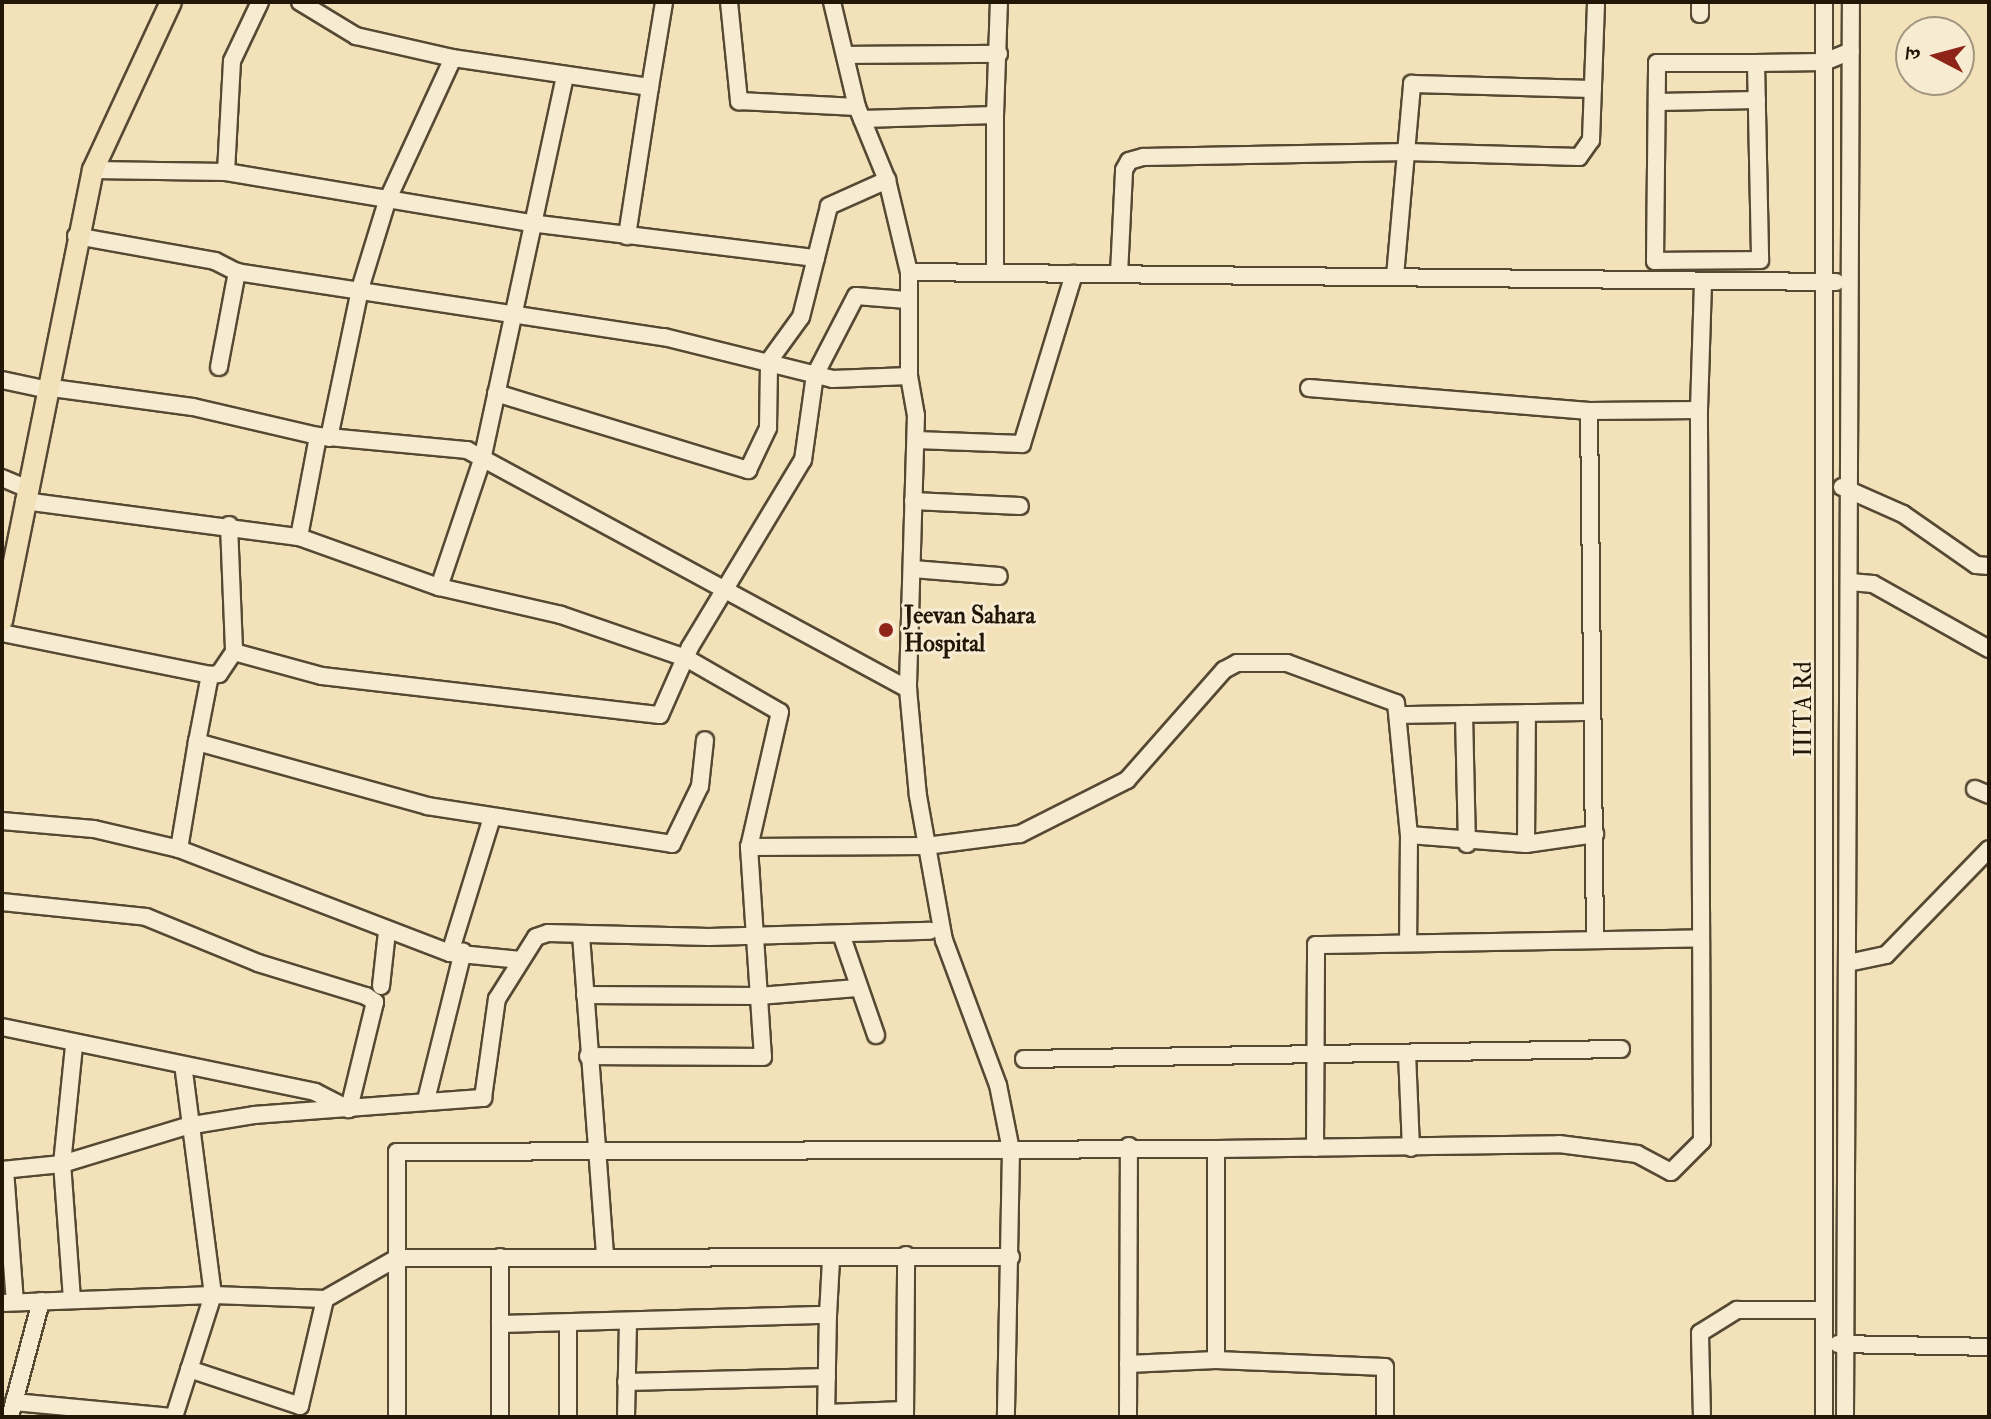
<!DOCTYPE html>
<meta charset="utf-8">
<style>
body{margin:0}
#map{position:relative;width:1991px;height:1419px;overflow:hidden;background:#f3e2b9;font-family:"IM FELL Double Pica","Noto Serif Devanagari",serif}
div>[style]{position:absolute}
.roads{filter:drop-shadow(2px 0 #564934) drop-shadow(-2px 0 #564934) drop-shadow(0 2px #564934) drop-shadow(0 -2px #564934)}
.minor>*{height:16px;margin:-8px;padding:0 8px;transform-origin:8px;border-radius:8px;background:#f7ecd2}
.major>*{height:20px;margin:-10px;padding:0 10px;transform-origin:10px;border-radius:10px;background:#f3e2b9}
.dots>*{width:22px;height:22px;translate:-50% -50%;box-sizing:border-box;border:4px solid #f7ecd2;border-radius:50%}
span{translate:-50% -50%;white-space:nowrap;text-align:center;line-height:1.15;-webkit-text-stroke:6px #f7ecd2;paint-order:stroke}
.poi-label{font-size:24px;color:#221607;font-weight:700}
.left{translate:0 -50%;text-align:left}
.street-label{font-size:24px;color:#221607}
.frame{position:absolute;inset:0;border:4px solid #221607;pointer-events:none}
.north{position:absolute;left:1895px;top:16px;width:80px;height:80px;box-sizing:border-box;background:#f7ecd2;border:2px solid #a29681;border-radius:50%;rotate:276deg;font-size:22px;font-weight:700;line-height:32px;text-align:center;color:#221607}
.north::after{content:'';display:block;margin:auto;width:28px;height:36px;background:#8f2418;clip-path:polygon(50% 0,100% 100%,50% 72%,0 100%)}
</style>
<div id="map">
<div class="roads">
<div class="minor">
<i style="left:300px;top:2px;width:66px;rotate:31.3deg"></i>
<i style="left:356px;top:36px;width:99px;rotate:12.8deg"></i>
<i style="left:453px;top:58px;width:199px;rotate:8.4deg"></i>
<i style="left:650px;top:87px;width:151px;rotate:98.8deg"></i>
<i style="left:729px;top:2px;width:100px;rotate:84.2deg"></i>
<i style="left:739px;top:101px;width:118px;rotate:2.9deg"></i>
<i style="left:832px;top:2px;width:108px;rotate:76.6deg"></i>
<i style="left:857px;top:107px;width:79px;rotate:67.7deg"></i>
<i style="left:887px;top:180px;width:95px;rotate:76.6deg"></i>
<i style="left:909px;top:272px;width:104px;rotate:90deg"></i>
<i style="left:909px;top:376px;width:40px;rotate:80deg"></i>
<i style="left:916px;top:415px;width:274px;rotate:91.7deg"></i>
<i style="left:908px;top:689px;width:107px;rotate:84.7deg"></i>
<i style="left:918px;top:796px;width:146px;rotate:79.8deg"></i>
<i style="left:944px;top:940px;width:155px;rotate:69.6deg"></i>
<i style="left:998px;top:1085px;width:66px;rotate:78.7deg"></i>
<i style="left:1011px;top:1150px;width:267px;rotate:91.1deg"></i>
<i style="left:1700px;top:14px;width:12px;rotate:-90deg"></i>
<i style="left:845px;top:55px;width:154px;rotate:-0.4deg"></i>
<i style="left:1756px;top:63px;width:197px;rotate:88.8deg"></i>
<i style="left:1760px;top:260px;width:105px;rotate:179.5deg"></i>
<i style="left:1655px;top:261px;width:198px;rotate:-89.4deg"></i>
<i style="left:1657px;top:63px;width:99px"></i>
<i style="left:1756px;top:63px;width:68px;rotate:-0.8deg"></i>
<i style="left:1824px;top:62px;width:29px;rotate:-22deg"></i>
<i style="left:650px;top:87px;width:86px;rotate:-80.6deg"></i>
<i style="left:1658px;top:102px;width:99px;rotate:-1.2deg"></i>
<i style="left:995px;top:115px;width:158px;rotate:90deg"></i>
<i style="left:862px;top:119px;width:133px;rotate:-1.7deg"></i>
<i style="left:995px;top:115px;width:113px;rotate:-88deg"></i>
<i style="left:93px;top:170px;width:133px;rotate:0.9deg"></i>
<i style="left:226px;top:172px;width:308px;rotate:9.5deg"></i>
<i style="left:530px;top:223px;width:288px;rotate:7deg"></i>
<i style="left:226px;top:172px;width:111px;rotate:-86.9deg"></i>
<i style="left:232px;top:61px;width:65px;rotate:-64.6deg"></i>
<i style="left:76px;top:236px;width:141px;rotate:10.2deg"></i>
<i style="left:215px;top:261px;width:25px;rotate:27deg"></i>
<i style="left:237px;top:272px;width:432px;rotate:8.7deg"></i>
<i style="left:664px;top:337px;width:173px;rotate:14deg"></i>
<i style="left:832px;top:379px;width:77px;rotate:-2.2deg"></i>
<i style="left:909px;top:272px;width:927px;rotate:0.62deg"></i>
<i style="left:1119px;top:274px;width:104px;rotate:-87.2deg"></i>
<i style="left:1124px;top:170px;width:10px;rotate:-61deg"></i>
<i style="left:1129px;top:161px;width:15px;rotate:-16deg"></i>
<i style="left:1143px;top:157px;width:264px;rotate:-1.1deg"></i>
<i style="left:1407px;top:152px;width:172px;rotate:1.7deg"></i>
<i style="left:1579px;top:157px;width:21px;rotate:-55deg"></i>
<i style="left:1591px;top:140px;width:138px;rotate:-87.9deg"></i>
<i style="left:1395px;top:276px;width:193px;rotate:-84.9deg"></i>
<i style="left:1412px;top:84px;width:181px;rotate:1.6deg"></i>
<i style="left:219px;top:367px;width:97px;rotate:-79.3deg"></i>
<i style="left:2px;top:380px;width:43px;rotate:12.1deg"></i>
<i style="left:45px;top:387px;width:149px;rotate:7.7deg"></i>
<i style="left:193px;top:407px;width:128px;rotate:13.1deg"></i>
<i style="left:318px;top:436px;width:150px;rotate:5.4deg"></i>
<i style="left:467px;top:450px;width:502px;rotate:28.46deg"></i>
<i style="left:1309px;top:388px;width:281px;rotate:4.7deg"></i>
<i style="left:1589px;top:411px;width:110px;rotate:-0.5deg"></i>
<i style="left:1699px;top:410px;width:127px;rotate:-88.2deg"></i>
<i style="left:496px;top:393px;width:264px;rotate:17deg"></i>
<i style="left:748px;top:470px;width:47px;rotate:-64.5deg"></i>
<i style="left:768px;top:428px;width:67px;rotate:-89.1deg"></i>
<i style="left:769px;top:361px;width:54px;rotate:-54deg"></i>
<i style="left:801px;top:317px;width:114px;rotate:-75.8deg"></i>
<i style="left:829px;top:206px;width:64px;rotate:-24.1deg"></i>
<i style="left:1589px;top:411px;width:528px;rotate:89.35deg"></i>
<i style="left:329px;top:438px;width:152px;rotate:-78.2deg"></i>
<i style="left:360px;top:289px;width:92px;rotate:-72.9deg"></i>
<i style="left:387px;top:201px;width:157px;rotate:-65.2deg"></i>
<i style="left:916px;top:440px;width:106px;rotate:2.2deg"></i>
<i style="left:1022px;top:444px;width:178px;rotate:-73deg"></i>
<i style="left:2px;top:478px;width:28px;rotate:23deg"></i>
<i style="left:1842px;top:487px;width:67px;rotate:23.9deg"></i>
<i style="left:1903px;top:514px;width:89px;rotate:34.9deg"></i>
<i style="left:1976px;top:565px;width:13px;rotate:4deg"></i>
<i style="left:24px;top:501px;width:277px;rotate:7.5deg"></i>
<i style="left:299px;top:537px;width:149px;rotate:19.7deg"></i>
<i style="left:439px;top:587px;width:125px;rotate:12.9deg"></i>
<i style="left:561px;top:615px;width:132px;rotate:19deg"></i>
<i style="left:686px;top:658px;width:108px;rotate:29.9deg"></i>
<i style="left:780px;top:712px;width:139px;rotate:102.9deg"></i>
<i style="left:749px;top:847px;width:210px;rotate:86.2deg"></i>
<i style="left:763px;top:1057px;width:175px;rotate:-179.7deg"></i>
<i style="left:913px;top:501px;width:107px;rotate:2.7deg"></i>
<i style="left:229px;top:525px;width:127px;rotate:87.7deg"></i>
<i style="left:299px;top:537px;width:103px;rotate:-79.3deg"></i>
<i style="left:913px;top:569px;width:86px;rotate:4.7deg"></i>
<i style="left:1850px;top:582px;width:23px;rotate:5deg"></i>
<i style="left:1873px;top:584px;width:133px;rotate:29.3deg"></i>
<i style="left:439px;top:587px;width:134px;rotate:-71.3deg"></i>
<i style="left:482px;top:460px;width:394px;rotate:-77.8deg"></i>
<i style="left:2px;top:633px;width:212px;rotate:11.4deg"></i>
<i style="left:210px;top:675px;width:9px;rotate:-6deg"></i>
<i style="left:219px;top:674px;width:27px;rotate:-56deg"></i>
<i style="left:234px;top:652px;width:91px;rotate:15.3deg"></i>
<i style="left:322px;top:676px;width:340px;rotate:6.6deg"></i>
<i style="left:660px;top:715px;width:74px;rotate:-66.2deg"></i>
<i style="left:690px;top:647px;width:218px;rotate:-58.9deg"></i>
<i style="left:803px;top:460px;width:86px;rotate:-82deg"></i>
<i style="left:815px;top:375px;width:89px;rotate:-62.6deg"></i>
<i style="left:856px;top:296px;width:51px;rotate:4.5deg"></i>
<i style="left:210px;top:675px;width:68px;rotate:101deg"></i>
<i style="left:197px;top:742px;width:239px;rotate:15.5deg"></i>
<i style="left:427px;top:806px;width:248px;rotate:8.8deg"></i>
<i style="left:672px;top:844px;width:64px;rotate:-64.2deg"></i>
<i style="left:700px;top:786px;width:46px;rotate:-83.8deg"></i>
<i style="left:1464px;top:714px;width:130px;rotate:88.7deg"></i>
<i style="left:1401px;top:715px;width:191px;rotate:-0.9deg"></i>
<i style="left:1975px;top:789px;width:15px;rotate:23deg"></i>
<i style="left:2px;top:821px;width:92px;rotate:5deg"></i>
<i style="left:94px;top:829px;width:87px;rotate:13.2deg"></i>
<i style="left:179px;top:849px;width:290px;rotate:21deg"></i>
<i style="left:450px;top:953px;width:71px;rotate:5.6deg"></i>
<i style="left:1409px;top:835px;width:117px;rotate:4.4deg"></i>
<i style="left:1526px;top:844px;width:70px;rotate:-8.2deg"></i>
<i style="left:1526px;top:844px;width:131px;rotate:-89.6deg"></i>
<i style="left:749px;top:847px;width:177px;rotate:-0.3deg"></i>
<i style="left:926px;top:846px;width:95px;rotate:-7.3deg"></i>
<i style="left:1020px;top:834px;width:120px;rotate:-26.8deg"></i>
<i style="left:1127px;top:780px;width:147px;rotate:-48.6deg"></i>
<i style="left:1224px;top:670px;width:15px;rotate:-28deg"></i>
<i style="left:1237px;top:663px;width:50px"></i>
<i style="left:1287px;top:663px;width:116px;rotate:20.2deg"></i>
<i style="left:1396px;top:703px;width:133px;rotate:84.4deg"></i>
<i style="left:1409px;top:835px;width:106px;rotate:90.5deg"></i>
<i style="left:179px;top:849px;width:109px;rotate:-80.5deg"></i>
<i style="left:2px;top:902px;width:145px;rotate:5.9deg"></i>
<i style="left:146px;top:917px;width:121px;rotate:22.3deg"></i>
<i style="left:258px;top:963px;width:113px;rotate:17deg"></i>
<i style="left:366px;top:996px;width:11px;rotate:34deg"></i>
<i style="left:375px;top:1002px;width:110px;rotate:103.7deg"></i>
<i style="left:841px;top:934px;width:107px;rotate:70.9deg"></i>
<i style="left:581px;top:935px;width:323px;rotate:85.7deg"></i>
<i style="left:450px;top:953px;width:142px;rotate:-72.8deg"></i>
<i style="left:1848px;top:963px;width:39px;rotate:-12deg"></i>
<i style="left:1886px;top:955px;width:148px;rotate:-45.8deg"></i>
<i style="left:381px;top:986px;width:54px;rotate:-83.7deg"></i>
<i style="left:585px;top:995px;width:174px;rotate:0.3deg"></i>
<i style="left:759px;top:996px;width:98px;rotate:-4.7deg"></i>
<i style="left:2px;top:1027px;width:320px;rotate:11.7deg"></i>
<i style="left:315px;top:1092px;width:38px;rotate:27deg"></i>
<i style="left:1407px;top:1053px;width:95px;rotate:87.6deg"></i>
<i style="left:1024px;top:1059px;width:597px;rotate:-0.96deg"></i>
<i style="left:426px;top:1100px;width:153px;rotate:-76deg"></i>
<i style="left:1315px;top:1148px;width:203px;rotate:-89.7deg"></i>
<i style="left:1316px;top:945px;width:383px;rotate:-1deg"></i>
<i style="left:2px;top:1170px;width:60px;rotate:-5.7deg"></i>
<i style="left:62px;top:1164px;width:131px;rotate:-16.9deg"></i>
<i style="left:187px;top:1126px;width:69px;rotate:-9.2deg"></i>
<i style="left:255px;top:1115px;width:229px;rotate:-4.3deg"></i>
<i style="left:483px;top:1098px;width:100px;rotate:-82deg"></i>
<i style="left:497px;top:999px;width:73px;rotate:-57.8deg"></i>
<i style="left:536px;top:937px;width:13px;rotate:-18deg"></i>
<i style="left:548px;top:933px;width:161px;rotate:1.4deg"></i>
<i style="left:709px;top:937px;width:221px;rotate:-1.6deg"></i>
<i style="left:5px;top:1170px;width:132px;rotate:85.7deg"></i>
<i style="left:72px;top:1299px;width:135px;rotate:-94.2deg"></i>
<i style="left:62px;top:1164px;width:120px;rotate:-84.2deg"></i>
<i style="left:2px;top:1303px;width:211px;rotate:-2.2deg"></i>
<i style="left:213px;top:1295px;width:112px;rotate:2deg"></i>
<i style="left:325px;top:1299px;width:83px;rotate:-29.7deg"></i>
<i style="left:397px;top:1258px;width:614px;rotate:-0.09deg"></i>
<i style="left:500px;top:1324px;width:328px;rotate:-1.6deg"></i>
<i style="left:828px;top:1315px;width:56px;rotate:-86.9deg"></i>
<i style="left:1838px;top:1344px;width:151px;rotate:1.1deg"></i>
<i style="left:1216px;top:1360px;width:211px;rotate:-90deg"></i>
<i style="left:1216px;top:1149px;width:343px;rotate:-0.8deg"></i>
<i style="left:1559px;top:1144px;width:79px;rotate:7.3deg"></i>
<i style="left:1637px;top:1154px;width:38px;rotate:28deg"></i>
<i style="left:1671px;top:1172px;width:44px;rotate:-45deg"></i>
<i style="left:1702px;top:1141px;width:731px;rotate:-90.24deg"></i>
<i style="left:1128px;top:1364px;width:88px;rotate:-2.6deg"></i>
<i style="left:1216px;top:1360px;width:169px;rotate:2.4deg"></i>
<i style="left:1385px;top:1367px;width:50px;rotate:90deg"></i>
<i style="left:189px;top:1369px;width:117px;rotate:18.4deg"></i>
<i style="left:300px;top:1406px;width:110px;rotate:-76.8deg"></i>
<i style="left:626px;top:1382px;width:201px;rotate:-1.4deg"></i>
<i style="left:14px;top:1402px;width:161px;rotate:5.4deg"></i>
<i style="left:174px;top:1417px;width:128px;rotate:-72.3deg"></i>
<i style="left:213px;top:1295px;width:232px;rotate:-97.4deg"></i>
<i style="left:826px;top:1413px;width:79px;rotate:-2.2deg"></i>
<i style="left:10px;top:1417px;width:120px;rotate:-75deg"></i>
<i style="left:397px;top:1417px;width:265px;rotate:-90deg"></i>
<i style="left:397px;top:1152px;width:819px;rotate:-0.21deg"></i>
<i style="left:500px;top:1417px;width:160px;rotate:-90deg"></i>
<i style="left:568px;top:1417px;width:94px;rotate:-90deg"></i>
<i style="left:626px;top:1417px;width:94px;rotate:-88.8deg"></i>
<i style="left:826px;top:1417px;width:102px;rotate:-88.9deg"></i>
<i style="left:905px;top:1417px;width:162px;rotate:-89.6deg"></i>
<i style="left:1128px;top:1417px;width:271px;rotate:-89.8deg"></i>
<i style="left:1702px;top:1417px;width:84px;rotate:-91.4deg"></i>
<i style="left:1700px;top:1333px;width:44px;rotate:-31.9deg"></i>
<i style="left:1737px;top:1310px;width:87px"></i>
<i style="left:1824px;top:1417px;width:1415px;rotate:-90deg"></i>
<i style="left:1845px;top:1417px;width:1415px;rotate:-89.76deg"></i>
</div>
<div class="major">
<i style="left:2px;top:621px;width:460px;rotate:-78.6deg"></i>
<i style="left:93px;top:170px;width:185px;rotate:-65.1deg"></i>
</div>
</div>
<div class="dots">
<i style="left:886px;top:630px;background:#8f2418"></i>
</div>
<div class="poi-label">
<span class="left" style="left:904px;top:630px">Jeevan Sahara<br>Hospital</span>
</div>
<div class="street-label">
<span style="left:1804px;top:709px;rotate:-90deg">IIITA Rd</span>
</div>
<div class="frame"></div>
<div class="north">उ</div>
</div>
